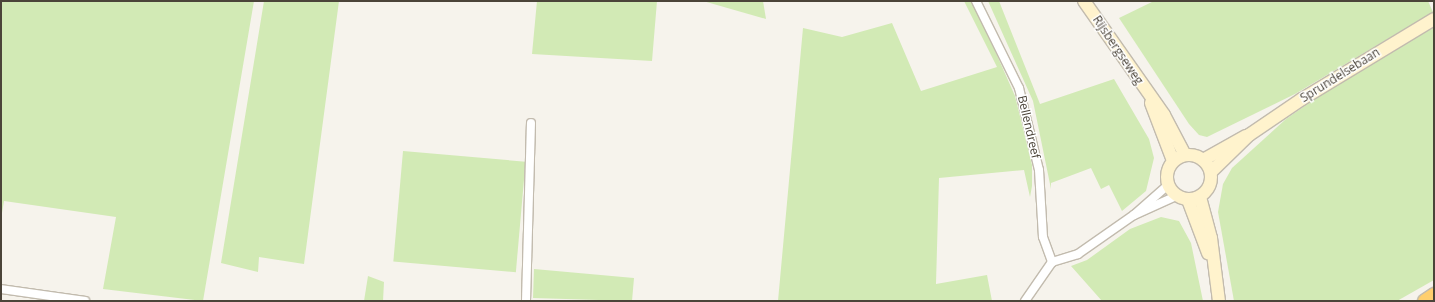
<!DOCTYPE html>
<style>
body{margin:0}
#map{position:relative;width:1435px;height:302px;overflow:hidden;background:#f6f3ec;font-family:"Open Sans",sans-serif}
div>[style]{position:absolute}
.green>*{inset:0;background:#d2eab5;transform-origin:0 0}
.roads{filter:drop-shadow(1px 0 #c2bbae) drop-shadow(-1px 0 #c2bbae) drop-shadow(0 1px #c2bbae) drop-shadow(0 -1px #c2bbae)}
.street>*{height:8px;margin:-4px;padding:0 4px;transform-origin:4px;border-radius:4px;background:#fff}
.secondary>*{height:12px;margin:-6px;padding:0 6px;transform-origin:6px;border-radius:6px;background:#fff3cd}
.secondary>.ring{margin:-6px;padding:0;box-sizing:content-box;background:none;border:12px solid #fff3cd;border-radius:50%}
.highway>*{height:15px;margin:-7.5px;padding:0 7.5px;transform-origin:7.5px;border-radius:7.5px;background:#ffcf6e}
span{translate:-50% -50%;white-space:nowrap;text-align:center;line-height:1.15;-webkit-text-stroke:3px #fff;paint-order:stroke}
.street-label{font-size:12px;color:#4b4439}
.frame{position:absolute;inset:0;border:2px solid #4b4439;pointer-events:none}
</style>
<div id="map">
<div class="green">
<i style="clip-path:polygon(1px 1px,254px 1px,203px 301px,103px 289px,116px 217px,4px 201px,1px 219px)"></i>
<i style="clip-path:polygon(264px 1px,339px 1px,304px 264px,259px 257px,258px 272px,221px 263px)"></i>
<i style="clip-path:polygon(537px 1px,657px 1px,652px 61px,532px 54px)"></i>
<i style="clip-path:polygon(703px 1px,763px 1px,766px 19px)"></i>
<i style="clip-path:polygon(964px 1px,973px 1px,1015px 96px,1032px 165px,1032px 186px,1030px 197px,1024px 170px,939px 178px,936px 284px,987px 275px,992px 301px,778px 301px,803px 28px,842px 37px,892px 23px,921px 91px,997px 67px)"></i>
<i style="clip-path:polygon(988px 1px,999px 1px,1040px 104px,1114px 79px,1149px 139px,1154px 158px,1146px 191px,1122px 211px,1109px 185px,1101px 189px,1091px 168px,1051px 183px,1051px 189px,1033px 101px)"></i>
<i style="clip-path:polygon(1154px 1px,1428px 1px,1433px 12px,1295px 94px,1207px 137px,1199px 135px,1189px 124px,1119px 18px)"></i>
<i style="clip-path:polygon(1434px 27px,1434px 280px,1397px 301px,1234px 301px,1218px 212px,1223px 184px,1232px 168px,1286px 119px,1316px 98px)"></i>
<i style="left:403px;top:151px;width:123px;height:111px;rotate:5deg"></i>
<i style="clip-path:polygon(1161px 217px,1179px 221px,1191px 243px,1203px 301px,1102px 301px,1071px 266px,1087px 260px,1130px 229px)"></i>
<i style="clip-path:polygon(534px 269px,634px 278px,632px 301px,533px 298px)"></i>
<i style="clip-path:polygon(368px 276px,384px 282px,383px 301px,364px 301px)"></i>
</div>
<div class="roads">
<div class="street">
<i style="left:976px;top:1px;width:97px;rotate:63.7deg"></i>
<i style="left:1019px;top:88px;width:84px;rotate:76.3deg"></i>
<i style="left:1039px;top:170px;width:67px;rotate:86.6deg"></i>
<i style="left:1043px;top:237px;width:27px;rotate:70deg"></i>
<i style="left:1168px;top:185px;width:45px;rotate:138.6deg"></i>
<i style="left:1134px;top:215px;width:46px;rotate:-24.3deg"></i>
<i style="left:1px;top:289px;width:85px;rotate:8.1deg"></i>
<i style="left:526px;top:301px;width:178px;rotate:-88.4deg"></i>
<i style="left:1025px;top:301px;width:47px;rotate:-55.3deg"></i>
<i style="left:1052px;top:262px;width:27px;rotate:-17deg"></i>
<i style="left:1078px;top:254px;width:68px;rotate:-34.9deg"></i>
</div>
<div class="secondary">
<i style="left:1084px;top:1px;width:139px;rotate:54.9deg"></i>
<i style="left:1164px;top:115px;width:45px;rotate:62.3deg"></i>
<i style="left:1151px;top:103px;width:62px;rotate:69.2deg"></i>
<i class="ring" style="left:1167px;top:155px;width:32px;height:32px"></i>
<i style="left:1203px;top:160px;width:49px;rotate:-29.2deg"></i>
<i style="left:1211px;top:172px;width:53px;rotate:-44.2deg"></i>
<i style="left:1249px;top:135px;width:64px;rotate:-34.2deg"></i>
<i style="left:1302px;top:99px;width:154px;rotate:-31.2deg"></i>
<i style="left:1200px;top:197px;width:42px;rotate:75deg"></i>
<i style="left:1211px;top:238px;width:64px;rotate:82.8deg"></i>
<i style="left:1188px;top:200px;width:57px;rotate:69.3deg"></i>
</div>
<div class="highway">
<i style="left:1425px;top:301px;width:11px;rotate:-34deg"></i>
</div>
</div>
<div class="street-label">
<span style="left:1118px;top:50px;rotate:56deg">Rijsbergseweg</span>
<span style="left:1340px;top:75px;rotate:-32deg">Sprundelsebaan</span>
<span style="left:1029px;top:127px;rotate:77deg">Bellendreef</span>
</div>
<div class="frame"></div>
</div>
